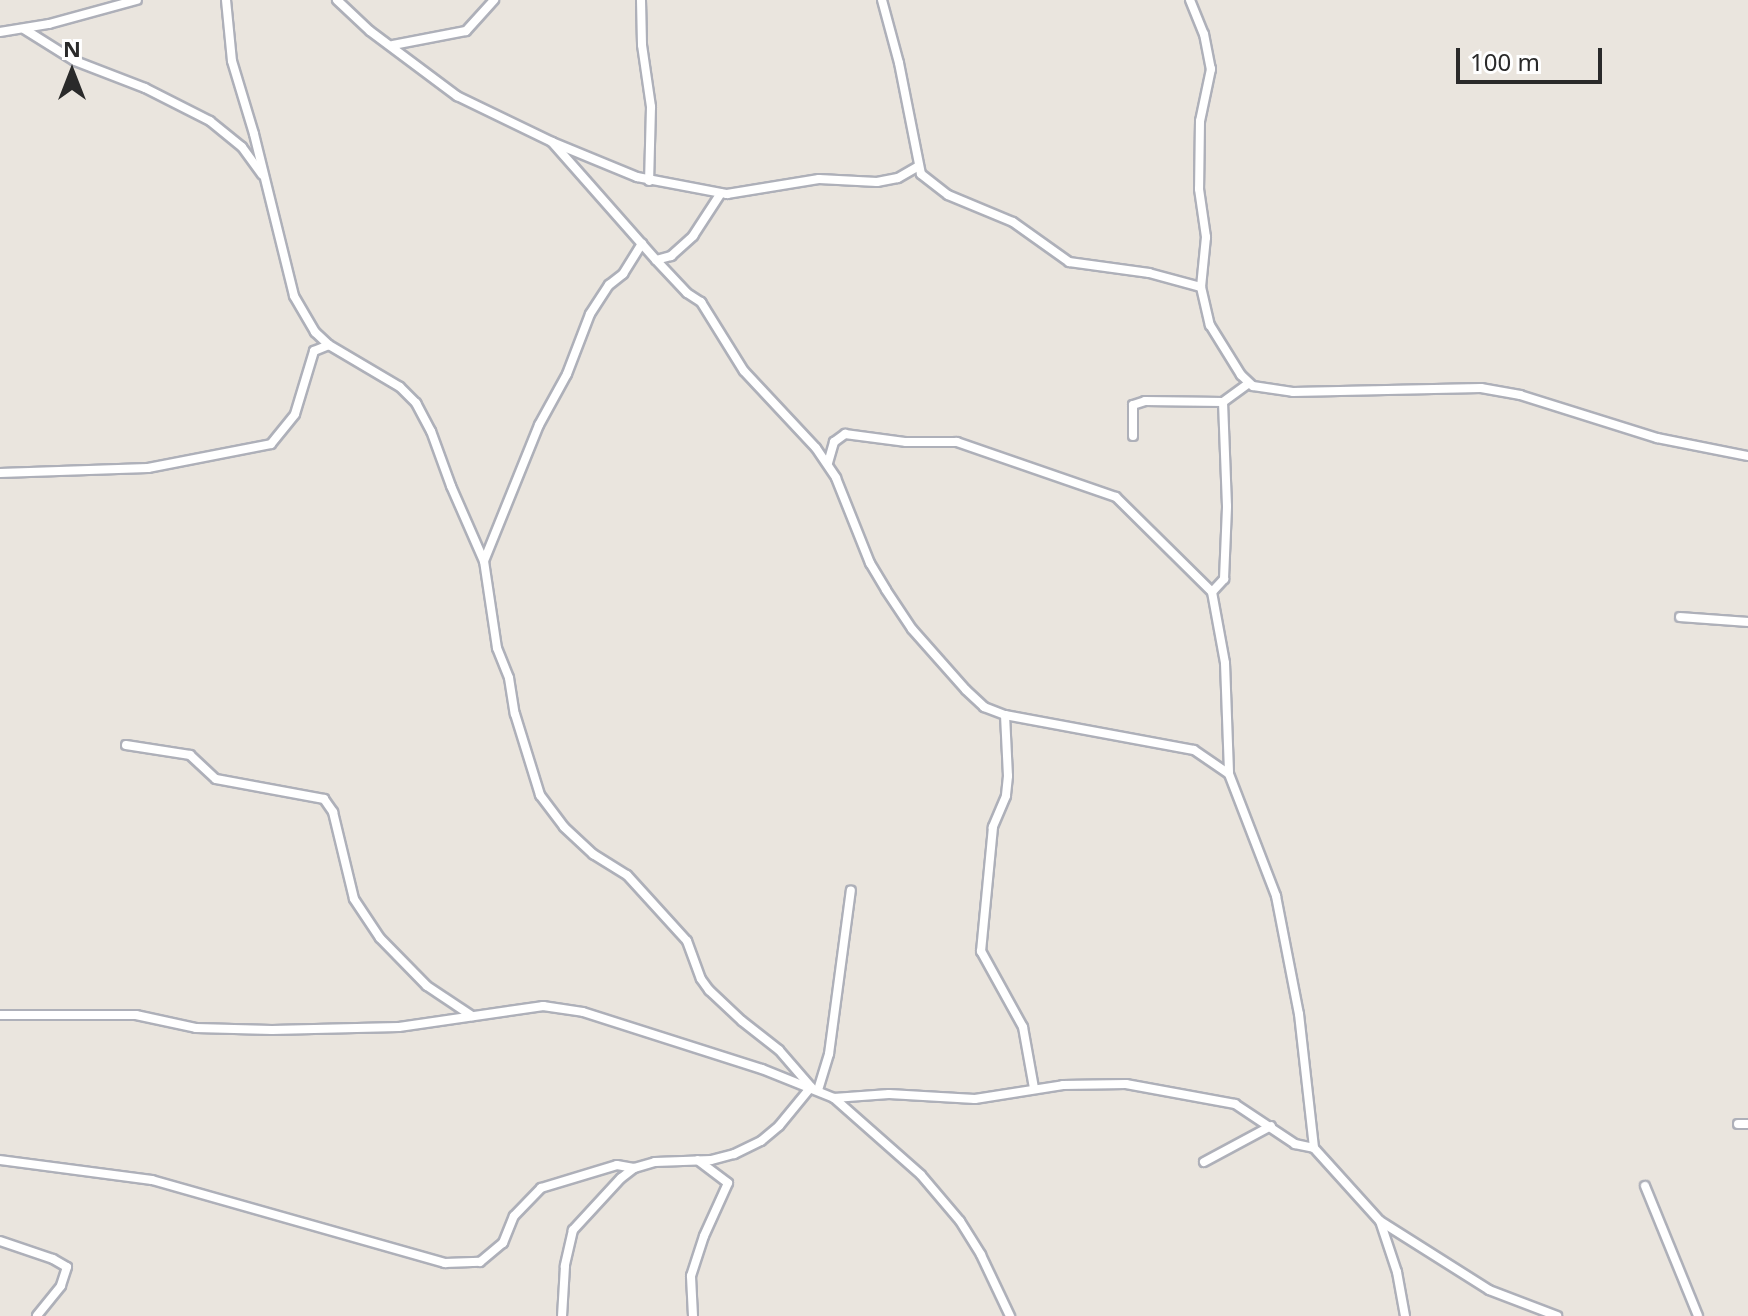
<!DOCTYPE html>
<style>
body{margin:0}
#map{position:relative;width:1748px;height:1316px;overflow:hidden;background:#eae5de;font-family:"Noto Sans",sans-serif}
div>[style]{position:absolute}
.roads{filter:drop-shadow(2px 0 #aeb0b9) drop-shadow(-2px 0 #aeb0b9) drop-shadow(0 2px #aeb0b9) drop-shadow(0 -2px #aeb0b9)}
.minor>*{height:8px;margin:-4px;padding:0 4px;transform-origin:4px;border-radius:4px;background:#fff}
span{translate:-50% -50%;white-space:nowrap;text-align:center;line-height:1.15;-webkit-text-stroke:8px #fff;paint-order:stroke}
.north{position:absolute;left:32px;top:32px;width:80px;height:80px;-webkit-text-stroke:6px #fff;paint-order:stroke;rotate:0deg;font-size:22px;font-weight:700;line-height:32px;text-align:center;color:#2a2a2a}
.north::after{content:'';display:block;margin:auto;width:28px;height:36px;background:#2a2a2a;clip-path:polygon(50% 0,100% 100%,50% 72%,0 100%)}
.scale{position:absolute;left:1456px;top:48px;width:146px;height:36px;box-sizing:border-box;border:4px solid #2a2a2a;border-top:0;padding-left:10px;font-size:24px;line-height:28px;white-space:nowrap;color:#2a2a2a;-webkit-text-stroke:6px #fff;paint-order:stroke}
</style>
<div id="map">
<div class="roads">
<div class="minor">
<i style="left:226px;top:0;width:61px;rotate:84.4deg"></i>
<i style="left:232px;top:61px;width:76px;rotate:73.2deg"></i>
<i style="left:254px;top:134px;width:167px;rotate:76.1deg"></i>
<i style="left:294px;top:296px;width:42px;rotate:59.7deg"></i>
<i style="left:315px;top:332px;width:19px;rotate:43deg"></i>
<i style="left:329px;top:345px;width:82px;rotate:30.6deg"></i>
<i style="left:400px;top:387px;width:23px;rotate:45deg"></i>
<i style="left:416px;top:403px;width:32px;rotate:62deg"></i>
<i style="left:431px;top:431px;width:59px;rotate:70deg"></i>
<i style="left:451px;top:486px;width:82px;rotate:66.3deg"></i>
<i style="left:484px;top:561px;width:88px;rotate:81.5deg"></i>
<i style="left:497px;top:648px;width:32px;rotate:68deg"></i>
<i style="left:509px;top:678px;width:36px;rotate:81deg"></i>
<i style="left:515px;top:714px;width:85px;rotate:72.8deg"></i>
<i style="left:540px;top:795px;width:40px;rotate:53deg"></i>
<i style="left:564px;top:827px;width:40px;rotate:43deg"></i>
<i style="left:593px;top:854px;width:40px;rotate:32deg"></i>
<i style="left:627px;top:875px;width:89px;rotate:47.7deg"></i>
<i style="left:687px;top:941px;width:40px;rotate:69.8deg"></i>
<i style="left:701px;top:979px;width:14px;rotate:54deg"></i>
<i style="left:709px;top:990px;width:45px;rotate:43.2deg"></i>
<i style="left:742px;top:1021px;width:47px;rotate:38.1deg"></i>
<i style="left:779px;top:1050px;width:49px;rotate:49.1deg"></i>
<i style="left:811px;top:1087px;width:50px;rotate:129.4deg"></i>
<i style="left:779px;top:1126px;width:23px;rotate:140deg"></i>
<i style="left:761px;top:1141px;width:30px;rotate:154deg"></i>
<i style="left:734px;top:1154px;width:24px;rotate:165deg"></i>
<i style="left:711px;top:1160px;width:56px;rotate:178deg"></i>
<i style="left:655px;top:1162px;width:22px;rotate:164deg"></i>
<i style="left:634px;top:1168px;width:16px;rotate:142deg"></i>
<i style="left:621px;top:1178px;width:71px;rotate:132.7deg"></i>
<i style="left:573px;top:1230px;width:37px;rotate:103deg"></i>
<i style="left:565px;top:1266px;width:50px;rotate:93.4deg"></i>
<i style="left:337px;top:0;width:45px;rotate:43.2deg"></i>
<i style="left:370px;top:31px;width:109px;rotate:36.8deg"></i>
<i style="left:457px;top:96px;width:106px;rotate:25.8deg"></i>
<i style="left:552px;top:142px;width:92px;rotate:22.4deg"></i>
<i style="left:637px;top:177px;width:92px;rotate:10.7deg"></i>
<i style="left:727px;top:194px;width:93px;rotate:-9.3deg"></i>
<i style="left:819px;top:179px;width:58px;rotate:3deg"></i>
<i style="left:877px;top:182px;width:21px;rotate:-11deg"></i>
<i style="left:898px;top:178px;width:22px;rotate:-30deg"></i>
<i style="left:641px;top:0;width:45px;rotate:88.7deg"></i>
<i style="left:642px;top:45px;width:63px;rotate:81.7deg"></i>
<i style="left:651px;top:107px;width:74px;rotate:91.5deg"></i>
<i style="left:882px;top:0;width:65px;rotate:74.9deg"></i>
<i style="left:899px;top:63px;width:113px;rotate:78.8deg"></i>
<i style="left:921px;top:174px;width:34px;rotate:38deg"></i>
<i style="left:948px;top:195px;width:70px;rotate:22.6deg"></i>
<i style="left:1013px;top:222px;width:69px;rotate:35.5deg"></i>
<i style="left:1069px;top:262px;width:81px;rotate:7.8deg"></i>
<i style="left:1149px;top:273px;width:54px;rotate:15.1deg"></i>
<i style="left:1201px;top:287px;width:39px;rotate:77deg"></i>
<i style="left:1210px;top:325px;width:59px;rotate:58.2deg"></i>
<i style="left:1241px;top:375px;width:16px;rotate:43deg"></i>
<i style="left:1253px;top:386px;width:40px;rotate:8.5deg"></i>
<i style="left:1293px;top:392px;width:188px;rotate:-1.2deg"></i>
<i style="left:1481px;top:388px;width:40px;rotate:10deg"></i>
<i style="left:1520px;top:395px;width:144px;rotate:17.4deg"></i>
<i style="left:1657px;top:438px;width:93px;rotate:11.2deg"></i>
<i style="left:1190px;top:0;width:37px;rotate:68deg"></i>
<i style="left:1204px;top:34px;width:36px;rotate:79deg"></i>
<i style="left:1211px;top:69px;width:53px;rotate:101.9deg"></i>
<i style="left:1200px;top:121px;width:68px;rotate:90.8deg"></i>
<i style="left:1199px;top:189px;width:49px;rotate:81.7deg"></i>
<i style="left:1206px;top:237px;width:50px;rotate:95.7deg"></i>
<i style="left:24px;top:29px;width:60px;rotate:32.1deg"></i>
<i style="left:75px;top:61px;width:75px;rotate:21.1deg"></i>
<i style="left:145px;top:88px;width:73px;rotate:26.9deg"></i>
<i style="left:210px;top:121px;width:41px;rotate:39.1deg"></i>
<i style="left:242px;top:147px;width:34px;rotate:54deg"></i>
<i style="left:0;top:32px;width:50px;rotate:-9.3deg"></i>
<i style="left:49px;top:24px;width:91px;rotate:-15.3deg"></i>
<i style="left:393px;top:45px;width:74px;rotate:-10.9deg"></i>
<i style="left:466px;top:31px;width:42px;rotate:-47.9deg"></i>
<i style="left:552px;top:142px;width:157px;rotate:48.6deg"></i>
<i style="left:656px;top:260px;width:45px;rotate:46.8deg"></i>
<i style="left:687px;top:293px;width:17px;rotate:33deg"></i>
<i style="left:701px;top:302px;width:81px;rotate:58.1deg"></i>
<i style="left:744px;top:371px;width:105px;rotate:46.9deg"></i>
<i style="left:816px;top:448px;width:36px;rotate:56deg"></i>
<i style="left:836px;top:478px;width:92px;rotate:68.2deg"></i>
<i style="left:870px;top:563px;width:31px;rotate:59deg"></i>
<i style="left:886px;top:590px;width:47px;rotate:56.3deg"></i>
<i style="left:912px;top:629px;width:81px;rotate:48.5deg"></i>
<i style="left:966px;top:690px;width:25px;rotate:43deg"></i>
<i style="left:984px;top:707px;width:22px;rotate:21deg"></i>
<i style="left:1005px;top:715px;width:192px;rotate:10.5deg"></i>
<i style="left:1194px;top:750px;width:42px;rotate:34.4deg"></i>
<i style="left:1229px;top:774px;width:131px;rotate:68.9deg"></i>
<i style="left:1276px;top:896px;width:120px;rotate:79deg"></i>
<i style="left:1299px;top:1014px;width:135px;rotate:83.6deg"></i>
<i style="left:1314px;top:1148px;width:98px;rotate:47.9deg"></i>
<i style="left:1380px;top:1221px;width:129px;rotate:32.3deg"></i>
<i style="left:1489px;top:1290px;width:73px;rotate:20.9deg"></i>
<i style="left:656px;top:260px;width:16px;rotate:-15deg"></i>
<i style="left:671px;top:256px;width:30px;rotate:-42deg"></i>
<i style="left:693px;top:236px;width:51px;rotate:-56.9deg"></i>
<i style="left:1133px;top:436px;width:31px;rotate:-90deg"></i>
<i style="left:1133px;top:405px;width:13px;rotate:-18deg"></i>
<i style="left:1145px;top:401px;width:78px;rotate:0.7deg"></i>
<i style="left:828px;top:463px;width:22px;rotate:-74deg"></i>
<i style="left:834px;top:442px;width:14px;rotate:-36deg"></i>
<i style="left:845px;top:434px;width:62px;rotate:7.5deg"></i>
<i style="left:906px;top:442px;width:51px"></i>
<i style="left:957px;top:442px;width:168px;rotate:19.1deg"></i>
<i style="left:1116px;top:497px;width:135px;rotate:44.7deg"></i>
<i style="left:1212px;top:592px;width:72px;rotate:79.6deg"></i>
<i style="left:1225px;top:663px;width:109px;rotate:87.9deg"></i>
<i style="left:0;top:473px;width:148px;rotate:-1.9deg"></i>
<i style="left:148px;top:468px;width:125px;rotate:-11deg"></i>
<i style="left:271px;top:444px;width:38px;rotate:-51deg"></i>
<i style="left:295px;top:414px;width:66px;rotate:-73.2deg"></i>
<i style="left:314px;top:351px;width:16px;rotate:-22deg"></i>
<i style="left:484px;top:561px;width:147px;rotate:-68deg"></i>
<i style="left:539px;top:425px;width:58px;rotate:-61.2deg"></i>
<i style="left:567px;top:374px;width:64px;rotate:-69deg"></i>
<i style="left:590px;top:314px;width:35px;rotate:-57deg"></i>
<i style="left:609px;top:285px;width:18px;rotate:-38deg"></i>
<i style="left:623px;top:274px;width:36px;rotate:-58deg"></i>
<i style="left:1212px;top:592px;width:18px;rotate:-47deg"></i>
<i style="left:1224px;top:579px;width:73px;rotate:-87.6deg"></i>
<i style="left:1227px;top:506px;width:104px;rotate:-92.2deg"></i>
<i style="left:1223px;top:402px;width:31px;rotate:-36deg"></i>
<i style="left:1680px;top:617px;width:68px;rotate:4.2deg"></i>
<i style="left:1005px;top:715px;width:61px;rotate:87.2deg"></i>
<i style="left:1008px;top:776px;width:20px;rotate:96deg"></i>
<i style="left:1006px;top:796px;width:34px;rotate:113deg"></i>
<i style="left:993px;top:827px;width:125px;rotate:95.5deg"></i>
<i style="left:981px;top:951px;width:87px;rotate:61.1deg"></i>
<i style="left:1023px;top:1027px;width:62px;rotate:79.8deg"></i>
<i style="left:126px;top:745px;width:65px;rotate:8.9deg"></i>
<i style="left:190px;top:755px;width:35px;rotate:43deg"></i>
<i style="left:216px;top:779px;width:110px;rotate:10.5deg"></i>
<i style="left:324px;top:799px;width:16px;rotate:55deg"></i>
<i style="left:333px;top:812px;width:89px;rotate:76.4deg"></i>
<i style="left:354px;top:899px;width:47px;rotate:56.3deg"></i>
<i style="left:380px;top:938px;width:67px;rotate:45.6deg"></i>
<i style="left:427px;top:986px;width:54px;rotate:33.7deg"></i>
<i style="left:0;top:1015px;width:136px"></i>
<i style="left:136px;top:1015px;width:61px;rotate:12.2deg"></i>
<i style="left:196px;top:1028px;width:76px;rotate:1.5deg"></i>
<i style="left:272px;top:1030px;width:127px;rotate:-1.4deg"></i>
<i style="left:399px;top:1027px;width:146px;rotate:-8.3deg"></i>
<i style="left:543px;top:1006px;width:40px;rotate:8.5deg"></i>
<i style="left:583px;top:1012px;width:188px;rotate:17.7deg"></i>
<i style="left:762px;top:1069px;width:78px;rotate:21.9deg"></i>
<i style="left:834px;top:1098px;width:116px;rotate:41.5deg"></i>
<i style="left:921px;top:1175px;width:60px;rotate:49.7deg"></i>
<i style="left:960px;top:1221px;width:40px;rotate:58deg"></i>
<i style="left:981px;top:1255px;width:68px;rotate:64.6deg"></i>
<i style="left:818px;top:1090px;width:38px;rotate:-73deg"></i>
<i style="left:829px;top:1054px;width:165px;rotate:-82.4deg"></i>
<i style="left:834px;top:1098px;width:55px;rotate:-4.2deg"></i>
<i style="left:889px;top:1094px;width:86px;rotate:3.3deg"></i>
<i style="left:975px;top:1099px;width:89px;rotate:-9deg"></i>
<i style="left:1063px;top:1085px;width:63px;rotate:-0.9deg"></i>
<i style="left:1126px;top:1084px;width:111px;rotate:10.4deg"></i>
<i style="left:1235px;top:1104px;width:72px;rotate:33.7deg"></i>
<i style="left:1295px;top:1144px;width:19px;rotate:12deg"></i>
<i style="left:1738px;top:1124px;width:10px"></i>
<i style="left:0;top:1160px;width:153px;rotate:7.5deg"></i>
<i style="left:152px;top:1180px;width:305px;rotate:15.8deg"></i>
<i style="left:445px;top:1263px;width:35px;rotate:-2deg"></i>
<i style="left:480px;top:1262px;width:30px;rotate:-40deg"></i>
<i style="left:503px;top:1243px;width:29px;rotate:-68deg"></i>
<i style="left:514px;top:1216px;width:39px;rotate:-46deg"></i>
<i style="left:541px;top:1188px;width:79px;rotate:-16.8deg"></i>
<i style="left:617px;top:1165px;width:17px;rotate:10deg"></i>
<i style="left:1204px;top:1162px;width:76px;rotate:-28.2deg"></i>
<i style="left:1645px;top:1186px;width:140px;rotate:67.8deg"></i>
<i style="left:1380px;top:1221px;width:54px;rotate:71.6deg"></i>
<i style="left:1397px;top:1272px;width:45px;rotate:79.7deg"></i>
<i style="left:0;top:1241px;width:56px;rotate:18.8deg"></i>
<i style="left:53px;top:1259px;width:16px;rotate:30deg"></i>
<i style="left:67px;top:1267px;width:20px;rotate:108deg"></i>
<i style="left:61px;top:1286px;width:38px;rotate:129deg"></i>
<i style="left:693px;top:1316px;width:40px;rotate:-92.9deg"></i>
<i style="left:691px;top:1276px;width:42px;rotate:-72deg"></i>
<i style="left:704px;top:1236px;width:58px;rotate:-65.6deg"></i>
<i style="left:728px;top:1183px;width:38px;rotate:-143deg"></i>
</div>
</div>
<div class="north">N</div>
<div class="scale">100 m</div>
</div>
